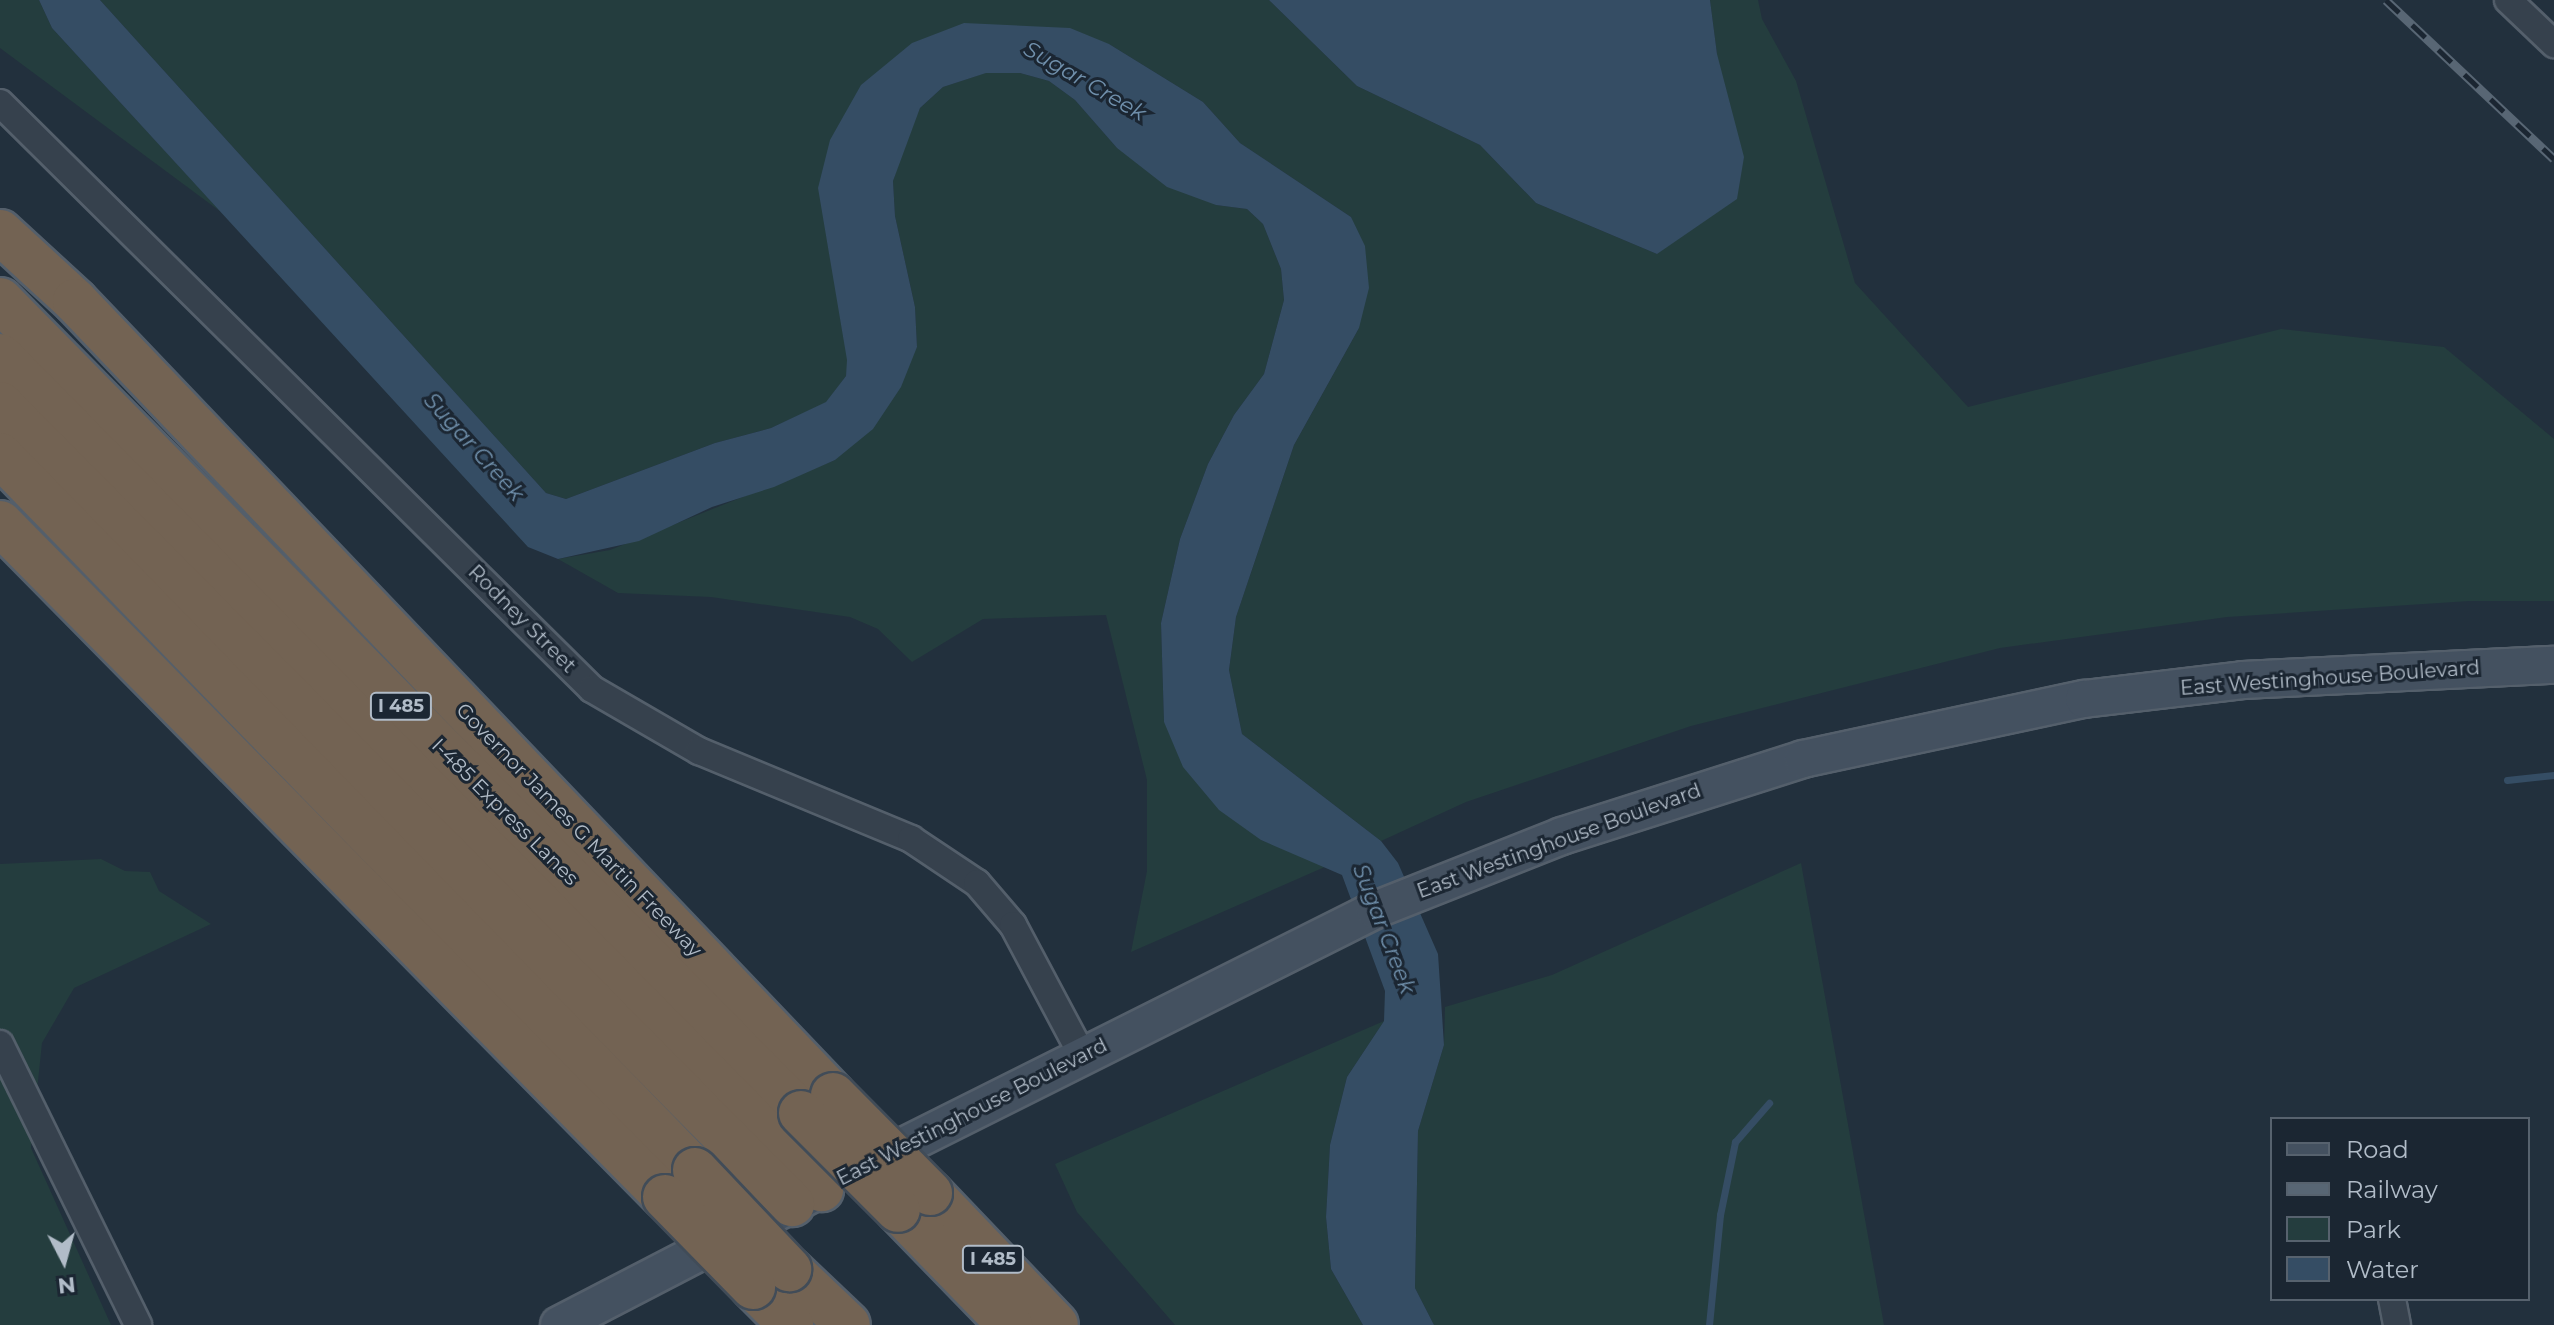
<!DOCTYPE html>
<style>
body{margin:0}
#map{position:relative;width:2554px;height:1325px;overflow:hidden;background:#22303d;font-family:Montserrat,sans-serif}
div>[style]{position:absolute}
.green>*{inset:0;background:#243d3e}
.water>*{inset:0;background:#354d64}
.stream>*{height:7px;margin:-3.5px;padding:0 3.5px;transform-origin:3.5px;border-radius:3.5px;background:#354d64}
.roads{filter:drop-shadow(2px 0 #545f6b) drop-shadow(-2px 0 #545f6b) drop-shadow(0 2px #545f6b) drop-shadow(0 -2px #545f6b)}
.street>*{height:26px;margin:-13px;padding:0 13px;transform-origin:13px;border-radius:13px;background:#36414d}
.secondary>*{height:36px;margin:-18px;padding:0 18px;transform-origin:18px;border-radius:18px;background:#445160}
.highway>*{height:44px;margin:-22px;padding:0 22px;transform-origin:22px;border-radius:22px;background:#736353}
.rail>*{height:9px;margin-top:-4.5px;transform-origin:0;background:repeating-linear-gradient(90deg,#1b2632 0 18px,#586674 0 36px);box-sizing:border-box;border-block:2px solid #586674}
.bridges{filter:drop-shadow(2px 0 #414c58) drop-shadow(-2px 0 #414c58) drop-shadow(0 2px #414c58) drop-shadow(0 -2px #414c58)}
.highway-bridge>*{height:44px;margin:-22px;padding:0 22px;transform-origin:22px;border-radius:22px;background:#736353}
span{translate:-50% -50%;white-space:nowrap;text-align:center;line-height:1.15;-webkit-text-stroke:6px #1b2632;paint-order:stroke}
.shield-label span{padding:2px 6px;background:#1b2632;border:2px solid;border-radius:6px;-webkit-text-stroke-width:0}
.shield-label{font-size:18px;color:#b1bcc8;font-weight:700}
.street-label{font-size:20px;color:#b1bcc8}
.water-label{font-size:22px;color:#7090ac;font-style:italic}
.legend{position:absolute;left:2270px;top:1117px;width:260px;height:184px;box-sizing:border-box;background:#1b2632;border:2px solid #57626e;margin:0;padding:10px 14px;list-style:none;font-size:24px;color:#b1bcc8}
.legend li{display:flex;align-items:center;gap:16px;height:40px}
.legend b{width:40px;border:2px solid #57626e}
.north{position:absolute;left:24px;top:1221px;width:80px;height:80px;-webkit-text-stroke:6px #1b2632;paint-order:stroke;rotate:174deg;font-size:22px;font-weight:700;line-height:32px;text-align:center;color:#b1bcc8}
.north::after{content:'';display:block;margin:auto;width:28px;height:36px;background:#b1bcc8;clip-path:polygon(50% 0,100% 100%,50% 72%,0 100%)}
</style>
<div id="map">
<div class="green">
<i style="clip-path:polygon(0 0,39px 0,52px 28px,221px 212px,0 48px)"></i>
<i style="clip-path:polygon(100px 0,1269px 0,1357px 86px,1480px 145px,1536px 203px,1657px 254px,1717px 54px,1710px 0,1758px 0,1762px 19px,1796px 81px,1855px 283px,1968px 407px,2281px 329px,2444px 347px,2554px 439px,2554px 601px,2469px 601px,2227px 617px,2000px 648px,1691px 726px,1466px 802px,1381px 841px,1242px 734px,1229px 670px,1236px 617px,1294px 445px,1359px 328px,1351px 217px,1240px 143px,1203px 102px,1109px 44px,912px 43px,846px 376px,826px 403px,771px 428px,715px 443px,566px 499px,546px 493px)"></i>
<i style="clip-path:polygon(985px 73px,1020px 73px,1049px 81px,1075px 100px,1117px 148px,1216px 205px,1247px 209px,1263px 224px,1281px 269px,1284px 300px,1264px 374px,1234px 415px,1208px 464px,1180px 539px,1161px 623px,1164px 722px,1261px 840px,1327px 866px,1131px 952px,1147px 871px,1147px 780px,1106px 615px,983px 619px,912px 662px,878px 629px,850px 617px,711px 597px,618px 593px,558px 559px,610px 550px,835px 460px,917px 347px,915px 307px,895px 216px,893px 181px,906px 139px,920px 108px,943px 87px)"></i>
<i style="clip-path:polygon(101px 859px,125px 871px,150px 872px,159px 891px,211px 924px,74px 988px,42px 1043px,31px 1148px,111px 1325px,0 1325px,0 864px)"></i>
<i style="clip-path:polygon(1801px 863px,1884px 1325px,1434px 1325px,1415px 1288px,1418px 1131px,1444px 1045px,1445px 1007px,1552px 975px)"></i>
<i style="clip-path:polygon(1384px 1021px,1347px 1077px,1330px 1145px,1326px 1217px,1331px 1269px,1363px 1325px,1175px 1325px,1077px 1212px,1055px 1164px)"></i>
</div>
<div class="water">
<i style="clip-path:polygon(39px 0,100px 0,546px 493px,566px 499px,715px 443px,771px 428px,826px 402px,846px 376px,847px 360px,818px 188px,830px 140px,861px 85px,912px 43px,964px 23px,1070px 28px,1109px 44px,1203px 102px,1240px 143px,1351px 217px,1365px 246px,1369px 288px,1359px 328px,1294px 445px,1236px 617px,1229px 670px,1242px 734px,1381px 841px,1398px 863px,1438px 954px,1444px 1045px,1418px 1131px,1415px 1288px,1434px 1325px,1363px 1325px,1331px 1269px,1326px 1217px,1330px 1145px,1347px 1077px,1384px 1021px,1385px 991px,1342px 875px,1261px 840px,1219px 810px,1183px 767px,1164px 722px,1161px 623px,1180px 539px,1208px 464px,1234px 415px,1264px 374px,1284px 300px,1281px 269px,1263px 224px,1247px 209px,1216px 205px,1167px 187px,1117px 148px,1075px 100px,1049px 81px,1020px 73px,986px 73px,943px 87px,920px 108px,893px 181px,895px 216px,915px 307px,917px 347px,901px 387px,873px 429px,835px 460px,774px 487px,712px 507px,639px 541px,558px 559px,528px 547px,52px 28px)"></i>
<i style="clip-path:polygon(1269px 0,1710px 0,1717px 54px,1744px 157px,1737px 199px,1657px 254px,1536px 203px,1480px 145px,1357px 86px)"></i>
</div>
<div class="stream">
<i style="left:2507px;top:780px;width:47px;rotate:-6.1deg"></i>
<i style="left:1709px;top:1325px;width:111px;rotate:-84.3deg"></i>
<i style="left:1720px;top:1215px;width:75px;rotate:-78.4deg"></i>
<i style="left:1735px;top:1142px;width:52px;rotate:-48.9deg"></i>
</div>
<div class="roads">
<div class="street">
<i style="left:2508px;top:0;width:64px;rotate:43.7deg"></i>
<i style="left:0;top:103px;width:833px;rotate:44.71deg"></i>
<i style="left:592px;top:689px;width:124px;rotate:30.1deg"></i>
<i style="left:699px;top:751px;width:230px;rotate:22.5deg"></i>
<i style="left:911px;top:839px;width:79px;rotate:33.7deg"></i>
<i style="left:977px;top:883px;width:55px;rotate:49.4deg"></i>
<i style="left:1013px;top:925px;width:147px;rotate:62deg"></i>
<i style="left:0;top:1044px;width:313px;rotate:63.8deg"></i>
<i style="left:2392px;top:1299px;width:26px;rotate:79deg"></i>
</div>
<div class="secondary">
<i style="left:866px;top:1165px;width:569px;rotate:-26.61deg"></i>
<i style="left:1375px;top:910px;width:201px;rotate:-21.6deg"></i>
<i style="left:1562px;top:836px;width:253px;rotate:-17.7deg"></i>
<i style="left:1803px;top:759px;width:287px;rotate:-12.1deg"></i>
<i style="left:2084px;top:699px;width:160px;rotate:-6.8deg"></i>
<i style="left:2243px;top:680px;width:311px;rotate:-2.8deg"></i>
<i style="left:559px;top:1325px;width:287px;rotate:-27.4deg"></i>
</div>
<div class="highway">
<i style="left:0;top:232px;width:102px;rotate:42.6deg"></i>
<i style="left:75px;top:301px;width:1098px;rotate:46.33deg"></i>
<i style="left:0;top:300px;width:1141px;rotate:45.43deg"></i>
<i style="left:0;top:356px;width:1170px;rotate:45.42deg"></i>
<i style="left:0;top:404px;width:1126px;rotate:45.29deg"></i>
<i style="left:0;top:455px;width:997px;rotate:45.81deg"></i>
<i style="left:0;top:523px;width:947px;rotate:45.39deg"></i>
<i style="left:930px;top:1193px;width:182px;rotate:46.3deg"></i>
<i style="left:898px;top:1210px;width:161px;rotate:45.8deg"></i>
<i style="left:789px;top:1269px;width:81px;rotate:43.5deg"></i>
<i style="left:753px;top:1287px;width:54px;rotate:45deg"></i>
</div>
</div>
<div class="rail">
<i style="left:2386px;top:0;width:231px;rotate:43.4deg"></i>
</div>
<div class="bridges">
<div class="highway-bridge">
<i style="left:833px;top:1095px;width:138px;rotate:45.3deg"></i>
<i style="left:801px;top:1113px;width:137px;rotate:45deg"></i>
<i style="left:695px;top:1170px;width:137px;rotate:46.5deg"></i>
<i style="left:665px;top:1197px;width:126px;rotate:45.6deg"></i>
</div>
</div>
<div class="shield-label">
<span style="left:401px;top:706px">I 485</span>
<span style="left:993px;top:1259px">I 485</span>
</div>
<div class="street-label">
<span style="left:522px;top:619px;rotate:45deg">Rodney Street</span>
<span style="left:2330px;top:678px;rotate:-4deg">East Westinghouse Boulevard</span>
<span style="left:505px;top:812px;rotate:45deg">I-485 Express Lanes</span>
<span style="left:579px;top:830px;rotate:46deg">Governor James G Martin Freeway</span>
<span style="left:1559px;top:841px;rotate:-20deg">East Westinghouse Boulevard</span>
<span style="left:972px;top:1112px;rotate:-27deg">East Westinghouse Boulevard</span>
</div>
<div class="water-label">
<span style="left:1085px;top:81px;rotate:30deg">Sugar Creek</span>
<span style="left:474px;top:447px;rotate:48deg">Sugar Creek</span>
<span style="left:1384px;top:929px;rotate:69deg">Sugar Creek</span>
</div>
<ul class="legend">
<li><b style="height:10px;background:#445160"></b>Road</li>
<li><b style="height:10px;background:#586674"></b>Railway</li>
<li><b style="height:22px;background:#243d3e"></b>Park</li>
<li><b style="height:22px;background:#354d64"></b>Water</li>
</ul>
<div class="north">N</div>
</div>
